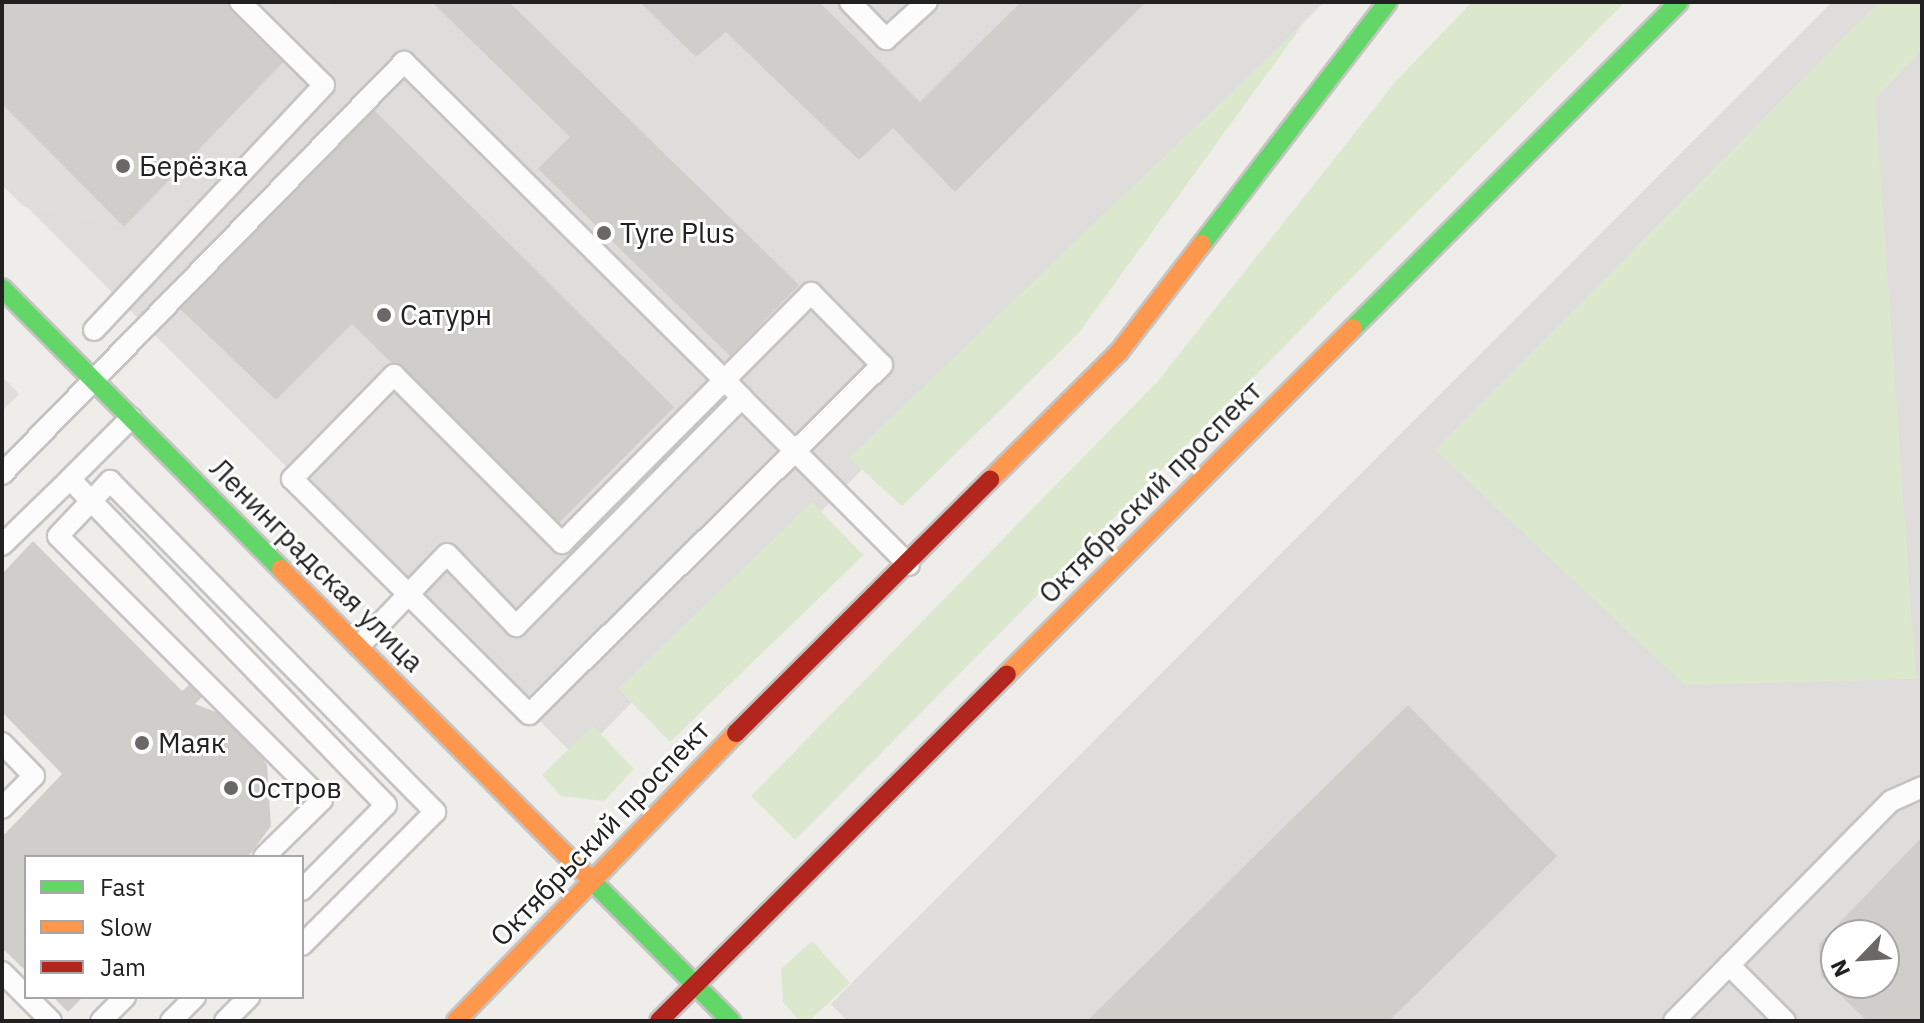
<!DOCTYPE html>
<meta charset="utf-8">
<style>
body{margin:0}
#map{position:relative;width:1924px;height:1023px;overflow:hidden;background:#efedea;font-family:"IBM Plex Sans",sans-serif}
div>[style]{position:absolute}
.residential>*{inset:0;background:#dedddb}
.grass>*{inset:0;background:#dbe8cd;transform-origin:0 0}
.parking>*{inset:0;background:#dfdedd}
.building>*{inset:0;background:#d0cecb}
.roads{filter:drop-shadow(2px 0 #c5c4c2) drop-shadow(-2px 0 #c5c4c2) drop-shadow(0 2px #c5c4c2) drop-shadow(0 -2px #c5c4c2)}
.lane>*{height:20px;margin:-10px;padding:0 10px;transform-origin:10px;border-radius:10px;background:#fdfcfc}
.fast>*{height:18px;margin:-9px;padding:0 9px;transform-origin:9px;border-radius:9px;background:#63d668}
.slow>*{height:18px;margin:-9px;padding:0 9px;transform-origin:9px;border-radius:9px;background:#ff974d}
.jam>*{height:18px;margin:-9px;padding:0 9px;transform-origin:9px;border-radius:9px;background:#b3261e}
.dots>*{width:22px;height:22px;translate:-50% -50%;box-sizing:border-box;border:4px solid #fff;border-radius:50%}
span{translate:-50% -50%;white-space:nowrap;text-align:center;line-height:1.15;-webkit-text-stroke:6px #fff;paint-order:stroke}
.poi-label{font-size:28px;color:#212121}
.left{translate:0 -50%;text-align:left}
.street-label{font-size:28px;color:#212121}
.frame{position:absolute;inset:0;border:4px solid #212121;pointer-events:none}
.legend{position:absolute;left:24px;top:855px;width:280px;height:144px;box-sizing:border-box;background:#fff;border:2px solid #a6a6a6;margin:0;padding:10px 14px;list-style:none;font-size:24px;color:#212121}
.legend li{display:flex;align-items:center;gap:16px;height:40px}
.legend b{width:40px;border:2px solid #a6a6a6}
.north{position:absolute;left:1820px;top:919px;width:80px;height:80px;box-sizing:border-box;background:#fff;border:2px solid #a6a6a6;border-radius:50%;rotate:245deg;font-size:22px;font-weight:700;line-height:32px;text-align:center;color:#212121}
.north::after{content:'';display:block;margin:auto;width:28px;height:36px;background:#696867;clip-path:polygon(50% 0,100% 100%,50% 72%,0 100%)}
</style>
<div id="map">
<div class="residential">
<i style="clip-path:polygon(2px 2px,1324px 2px,577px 758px,2px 182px)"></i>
<i style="clip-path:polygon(evenodd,1832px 2px,1922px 2px,1922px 1021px,847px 1021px,831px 1004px,1832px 2px,1836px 935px,1884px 935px,1884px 983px,1836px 983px,1836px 935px)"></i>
</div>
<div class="grass">
<i style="clip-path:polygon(1472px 2px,1625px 2px,795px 840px,751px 796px,1157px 382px,1396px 81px)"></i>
<i style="clip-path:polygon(1879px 2px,1922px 2px,1922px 50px,1875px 99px,1916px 679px,1685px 685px,1435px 450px)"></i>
<i style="clip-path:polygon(1304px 23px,1078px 334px,902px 506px,849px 458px)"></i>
<i style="left:812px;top:502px;width:74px;height:269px;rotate:46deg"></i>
<i style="clip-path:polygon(593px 726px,634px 769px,604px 801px,561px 796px,542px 775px)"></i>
<i style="clip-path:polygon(812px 941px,850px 983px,809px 1021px,800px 1021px,783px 1002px,781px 969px)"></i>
</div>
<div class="parking">
<i style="clip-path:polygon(245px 2px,330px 2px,365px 37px,327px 82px)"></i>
<i style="clip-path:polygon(2px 104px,124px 227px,23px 206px,2px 185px)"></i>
<i style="clip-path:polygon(2px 376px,19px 394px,2px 411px)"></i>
</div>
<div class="building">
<i style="clip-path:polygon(2px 2px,240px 2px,292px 53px,124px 227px,2px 104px)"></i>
<i style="clip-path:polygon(432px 2px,509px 2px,799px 285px,730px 356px,538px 169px,570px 137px)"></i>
<i style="clip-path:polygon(640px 2px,819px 2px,920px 102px,1021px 2px,1146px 2px,955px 192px,893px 128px,859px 160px,726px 32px,696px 57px)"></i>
<i style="clip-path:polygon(373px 109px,674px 407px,557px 525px,352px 324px,276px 400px,177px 306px)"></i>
<i style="clip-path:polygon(33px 541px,182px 691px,190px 684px,203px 696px,195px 704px,239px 721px,267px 765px,271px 826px,248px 857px,26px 857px,26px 971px,2px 948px,2px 837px,62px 774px,2px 712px,2px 574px)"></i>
<i style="clip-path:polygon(1408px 705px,1557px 856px,1389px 1021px,1087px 1021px)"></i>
<i style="clip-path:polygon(evenodd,1922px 837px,1922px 1021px,1867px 1021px,1821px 976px,1819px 944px,1922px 837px,1836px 935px,1884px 935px,1884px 983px,1836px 983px,1836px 935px)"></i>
<i style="clip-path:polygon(53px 997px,83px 997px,68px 1012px)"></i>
</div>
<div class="roads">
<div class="lane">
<i style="left:850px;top:2px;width:52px;rotate:45.8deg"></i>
<i style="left:886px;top:39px;width:55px;rotate:-42.1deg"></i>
<i style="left:811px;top:293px;width:101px;rotate:45.4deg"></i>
<i style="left:882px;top:365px;width:496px;rotate:135.3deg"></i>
<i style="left:529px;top:714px;width:334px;rotate:-135.2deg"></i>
<i style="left:292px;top:479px;width:146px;rotate:-45.6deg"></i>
<i style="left:394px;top:375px;width:238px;rotate:45deg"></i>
<i style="left:562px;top:543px;width:353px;rotate:-45.1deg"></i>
<i style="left:94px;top:330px;width:336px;rotate:-46.8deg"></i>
<i style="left:324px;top:85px;width:118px;rotate:-135.3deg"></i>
<i style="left:131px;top:418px;width:86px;rotate:135deg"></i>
<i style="left:70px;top:479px;width:454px;rotate:45.9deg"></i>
<i style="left:386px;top:805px;width:120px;rotate:134.7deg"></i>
<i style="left:2px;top:474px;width:576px;rotate:-45.7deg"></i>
<i style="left:404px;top:62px;width:477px;rotate:44.8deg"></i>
<i style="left:2px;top:545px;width:95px;rotate:-44.1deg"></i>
<i style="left:359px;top:646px;width:127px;rotate:-46.3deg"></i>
<i style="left:447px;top:554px;width:100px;rotate:46.2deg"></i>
<i style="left:516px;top:626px;width:321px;rotate:-45.3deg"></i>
<i style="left:742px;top:398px;width:236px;rotate:45deg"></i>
<i style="left:2px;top:743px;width:46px;rotate:45.9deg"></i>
<i style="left:34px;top:776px;width:45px;rotate:135deg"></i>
<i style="left:264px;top:857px;width:81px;rotate:-44.5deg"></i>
<i style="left:322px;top:800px;width:373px;rotate:-135deg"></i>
<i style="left:58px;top:536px;width:76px;rotate:-46.6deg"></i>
<i style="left:110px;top:481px;width:464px;rotate:45.5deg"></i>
<i style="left:435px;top:812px;width:188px;rotate:135deg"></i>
<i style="left:1729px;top:965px;width:79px;rotate:45deg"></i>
<i style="left:2px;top:972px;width:34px;rotate:45deg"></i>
<i style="left:27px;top:997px;width:34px;rotate:45deg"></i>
<i style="left:101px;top:1021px;width:34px;rotate:-45deg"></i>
<i style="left:171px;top:1021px;width:34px;rotate:-45deg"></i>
<i style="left:225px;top:1021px;width:34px;rotate:-45deg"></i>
<i style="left:1674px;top:1021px;width:309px;rotate:-45.4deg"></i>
<i style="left:1891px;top:801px;width:34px;rotate:-24deg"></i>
</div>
<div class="fast">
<i style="left:1202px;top:244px;width:305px;rotate:-52.5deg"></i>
<i style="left:2px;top:288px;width:396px;rotate:45.2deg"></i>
<i style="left:1353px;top:328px;width:461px;rotate:-45deg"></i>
<i style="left:588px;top:877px;width:203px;rotate:45.2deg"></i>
</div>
<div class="slow">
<i style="left:990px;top:480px;width:182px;rotate:-44.8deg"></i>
<i style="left:1119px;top:352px;width:136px;rotate:-52.5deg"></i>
<i style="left:281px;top:569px;width:435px;rotate:45.1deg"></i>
<i style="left:1007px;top:674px;width:489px;rotate:-45deg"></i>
<i style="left:456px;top:1021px;width:402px;rotate:-45.8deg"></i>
</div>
<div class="jam">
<i style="left:736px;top:733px;width:359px;rotate:-44.9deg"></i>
<i style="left:659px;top:1021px;width:491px;rotate:-44.9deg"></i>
</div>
</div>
<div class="dots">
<i style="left:123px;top:166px;background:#696867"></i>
<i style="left:604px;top:233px;background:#696867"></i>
<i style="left:384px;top:315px;background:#696867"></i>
<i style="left:142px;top:743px;background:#696867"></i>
<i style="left:231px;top:788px;background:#696867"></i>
</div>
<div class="poi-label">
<span class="left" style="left:139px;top:166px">Берёзка</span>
<span class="left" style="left:620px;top:233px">Tyre Plus</span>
<span class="left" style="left:400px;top:315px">Сатурн</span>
<span class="left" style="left:158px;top:743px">Маяк</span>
<span class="left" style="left:247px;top:788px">Остров</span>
</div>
<div class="street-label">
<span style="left:1150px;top:492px;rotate:-45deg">Октябрьский проспект</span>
<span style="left:317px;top:565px;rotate:45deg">Ленинградская улица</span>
<span style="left:600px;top:833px;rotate:-46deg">Октябрьский проспект</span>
</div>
<div class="frame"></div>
<ul class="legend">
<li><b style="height:10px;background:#63d668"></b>Fast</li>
<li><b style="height:10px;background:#ff974d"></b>Slow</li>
<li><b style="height:10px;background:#b3261e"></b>Jam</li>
</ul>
<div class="north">N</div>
</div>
